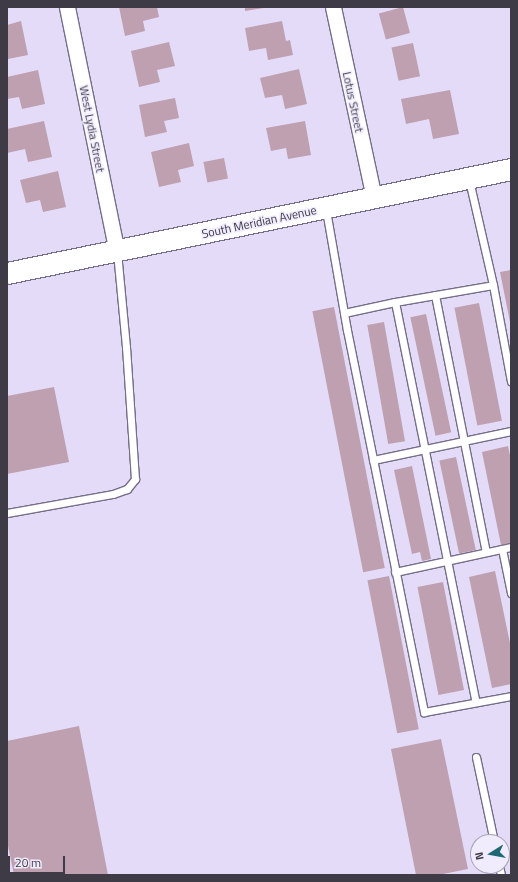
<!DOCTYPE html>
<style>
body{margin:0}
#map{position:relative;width:518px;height:882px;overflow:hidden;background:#e4dbf9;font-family:"Titillium Web",sans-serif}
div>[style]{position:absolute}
.building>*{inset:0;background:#bea0b0;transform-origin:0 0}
.roads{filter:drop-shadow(1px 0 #766d87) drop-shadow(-1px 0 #766d87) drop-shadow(0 1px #766d87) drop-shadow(0 -1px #766d87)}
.lane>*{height:7px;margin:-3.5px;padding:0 3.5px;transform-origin:3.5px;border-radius:3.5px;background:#fff}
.street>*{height:15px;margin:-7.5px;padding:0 7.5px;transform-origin:7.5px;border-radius:7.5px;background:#fff}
.secondary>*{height:21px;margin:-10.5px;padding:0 10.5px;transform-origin:10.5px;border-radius:10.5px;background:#fff}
span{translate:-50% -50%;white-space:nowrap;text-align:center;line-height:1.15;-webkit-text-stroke:3px #f0ebfd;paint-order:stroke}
.street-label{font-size:12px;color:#3e3a46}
.frame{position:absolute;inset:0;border:8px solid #3e3a46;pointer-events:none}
.north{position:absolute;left:470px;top:834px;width:40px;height:40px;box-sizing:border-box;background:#f0ebfd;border:1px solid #a9a4b4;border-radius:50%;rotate:259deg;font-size:11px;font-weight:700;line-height:16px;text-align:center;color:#3e3a46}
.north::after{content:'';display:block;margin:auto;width:14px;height:18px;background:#1e6873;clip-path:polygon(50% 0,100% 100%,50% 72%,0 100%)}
.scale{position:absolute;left:8px;top:856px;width:57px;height:18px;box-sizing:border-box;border:2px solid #3e3a46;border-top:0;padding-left:5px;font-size:12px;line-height:14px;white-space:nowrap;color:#3e3a46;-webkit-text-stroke:3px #f0ebfd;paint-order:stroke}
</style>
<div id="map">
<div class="building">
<i style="clip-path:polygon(119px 7px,157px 7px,159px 17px,143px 21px,145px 31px,125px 36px)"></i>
<i style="clip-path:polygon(245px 7px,264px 7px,264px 8px,245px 11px)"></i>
<i style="left:403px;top:7px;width:27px;height:25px;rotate:75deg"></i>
<i style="clip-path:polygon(21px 21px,28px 55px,8px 59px,7px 25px)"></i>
<i style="clip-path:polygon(282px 21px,286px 41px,290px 40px,293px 55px,268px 60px,266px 48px,249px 51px,245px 28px)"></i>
<i style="clip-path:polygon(169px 42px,175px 66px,157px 70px,160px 82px,139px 87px,131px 51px)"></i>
<i style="left:413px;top:43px;width:34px;height:22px;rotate:78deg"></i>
<i style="clip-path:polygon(299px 69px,307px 104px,285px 109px,282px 95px,265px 98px,260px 78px)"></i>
<i style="clip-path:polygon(38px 70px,45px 104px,22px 109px,19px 97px,7px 99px,7px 77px)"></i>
<i style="clip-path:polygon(450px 90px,459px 134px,433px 139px,429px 119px,406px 124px,401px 99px)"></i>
<i style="clip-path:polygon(175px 98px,179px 118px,164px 121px,167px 132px,145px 137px,139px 105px)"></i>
<i style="clip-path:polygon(44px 121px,52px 157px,28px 162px,25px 149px,7px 153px,7px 129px)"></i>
<i style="clip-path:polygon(305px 121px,311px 155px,288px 159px,286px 148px,271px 151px,266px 128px)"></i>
<i style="clip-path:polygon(189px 143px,194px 166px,178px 170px,181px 182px,159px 187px,151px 152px)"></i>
<i style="left:224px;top:158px;width:21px;height:21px;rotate:79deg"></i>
<i style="clip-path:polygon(58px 171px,66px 207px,43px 212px,40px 200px,26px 203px,20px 180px)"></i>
<i style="clip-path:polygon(511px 270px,511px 321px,510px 322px,500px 272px)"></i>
<i style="left:479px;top:303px;width:120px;height:25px;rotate:79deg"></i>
<i style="left:334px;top:307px;width:266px;height:22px;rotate:79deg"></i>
<i style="left:426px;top:314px;width:121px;height:16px;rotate:78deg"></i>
<i style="left:384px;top:322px;width:121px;height:17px;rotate:80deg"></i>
<i style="clip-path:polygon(54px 387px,69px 462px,7px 474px,7px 396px)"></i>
<i style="clip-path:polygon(508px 446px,511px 460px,511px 543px,501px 545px,482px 452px)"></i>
<i style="left:456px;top:457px;width:95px;height:17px;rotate:78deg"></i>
<i style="clip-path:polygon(412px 466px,431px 559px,422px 561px,420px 552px,412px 554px,394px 470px)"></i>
<i style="clip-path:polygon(495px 571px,511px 648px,511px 684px,492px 688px,469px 577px)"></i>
<i style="left:389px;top:576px;width:156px;height:22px;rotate:79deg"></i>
<i style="left:443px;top:582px;width:110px;height:26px;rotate:79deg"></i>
<i style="clip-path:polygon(79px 726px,108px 875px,14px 875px,7px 841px,7px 741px)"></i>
<i style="clip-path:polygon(441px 739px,468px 869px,438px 875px,416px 875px,391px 749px)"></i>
</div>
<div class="roads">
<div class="lane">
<i style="left:469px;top:180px;width:108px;rotate:77.1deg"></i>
<i style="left:326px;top:210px;width:122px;rotate:80.1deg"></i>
<i style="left:347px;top:330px;width:390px;rotate:78.6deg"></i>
<i style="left:424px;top:712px;width:88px;rotate:-10.4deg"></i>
<i style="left:435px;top:295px;width:262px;rotate:78.8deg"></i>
<i style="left:395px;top:302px;width:99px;rotate:-9.8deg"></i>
<i style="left:493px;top:285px;width:98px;rotate:79.4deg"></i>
<i style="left:344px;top:313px;width:52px;rotate:-12.2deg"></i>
<i style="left:395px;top:302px;width:408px;rotate:78.6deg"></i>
<i style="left:373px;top:460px;width:141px;rotate:-11.9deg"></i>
<i style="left:7px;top:513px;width:108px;rotate:-10.2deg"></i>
<i style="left:113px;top:494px;width:15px;rotate:-20deg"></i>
<i style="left:127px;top:489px;width:13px;rotate:-51deg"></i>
<i style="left:135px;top:479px;width:132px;rotate:-93.9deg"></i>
<i style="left:126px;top:347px;width:95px;rotate:-95.4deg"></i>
<i style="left:502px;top:549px;width:45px;rotate:78.4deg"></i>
<i style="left:395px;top:572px;width:119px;rotate:-12.2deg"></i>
<i style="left:476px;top:757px;width:87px;rotate:78deg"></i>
<i style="left:499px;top:866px;width:9px;rotate:77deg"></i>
</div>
<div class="street">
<i style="left:67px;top:7px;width:250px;rotate:78.5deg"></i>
<i style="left:333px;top:7px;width:195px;rotate:77.9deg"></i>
</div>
<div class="secondary">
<i style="left:7px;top:273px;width:515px;rotate:-11.66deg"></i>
</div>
</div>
<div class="street-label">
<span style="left:353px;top:102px;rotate:78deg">Lotus Street</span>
<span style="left:92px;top:129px;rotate:79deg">West Lydia Street</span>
<span style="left:259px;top:222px;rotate:-12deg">South Meridian Avenue</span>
</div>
<div class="frame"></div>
<div class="north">N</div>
<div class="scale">20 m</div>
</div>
